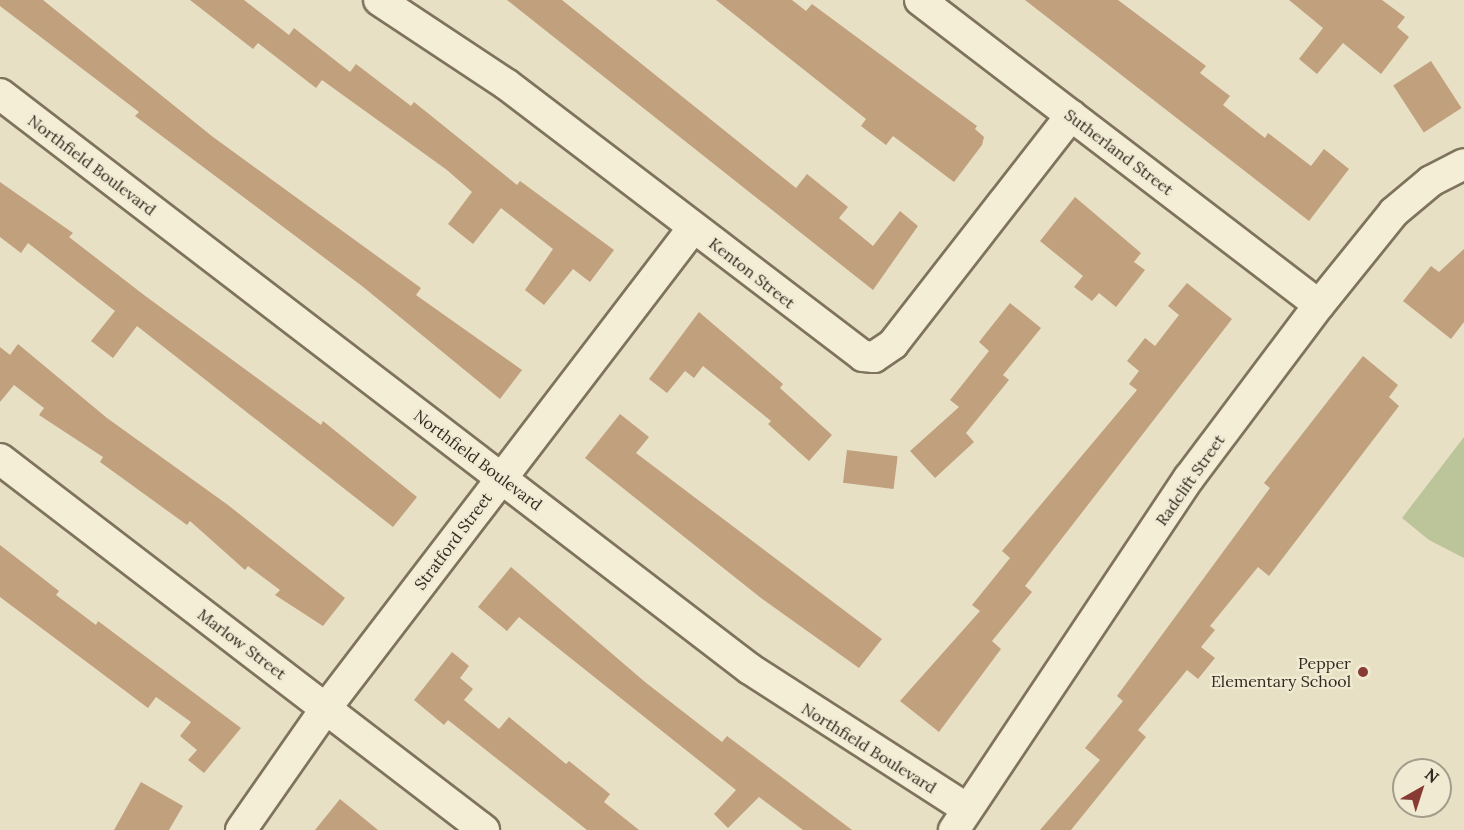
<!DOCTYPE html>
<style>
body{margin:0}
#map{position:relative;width:1464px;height:830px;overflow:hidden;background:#e8e0c4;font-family:Lora,serif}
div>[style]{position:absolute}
.green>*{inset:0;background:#bcc499}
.building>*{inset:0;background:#c1a07e;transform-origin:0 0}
.roads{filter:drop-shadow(2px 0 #80735d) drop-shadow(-2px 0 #80735d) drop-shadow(0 2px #80735d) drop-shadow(0 -2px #80735d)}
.street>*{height:30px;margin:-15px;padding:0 15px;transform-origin:15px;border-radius:15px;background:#f4eed6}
.dots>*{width:16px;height:16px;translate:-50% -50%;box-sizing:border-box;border:3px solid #f0ead3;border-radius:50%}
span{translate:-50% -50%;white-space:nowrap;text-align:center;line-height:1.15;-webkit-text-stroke:4.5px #f0ead3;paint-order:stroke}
.street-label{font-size:16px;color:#322a1f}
.poi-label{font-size:16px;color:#322a1f}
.right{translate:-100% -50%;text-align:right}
.north{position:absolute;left:1392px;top:758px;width:60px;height:60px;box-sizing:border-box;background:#f0ead3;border:2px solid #a49d8b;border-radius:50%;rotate:39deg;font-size:16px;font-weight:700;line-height:24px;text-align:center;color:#322a1f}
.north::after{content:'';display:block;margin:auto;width:21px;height:27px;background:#883b34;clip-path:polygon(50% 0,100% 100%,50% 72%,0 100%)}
</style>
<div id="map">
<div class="green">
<i style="clip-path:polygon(1464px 437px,1464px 558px,1429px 540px,1402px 518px)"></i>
</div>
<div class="building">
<i style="clip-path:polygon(0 0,43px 0,213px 137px,421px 288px,416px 295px,522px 370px,500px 399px,362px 286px,135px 116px,139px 112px,0 6px)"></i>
<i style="clip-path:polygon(190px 0,244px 0,289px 35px,294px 28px,350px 72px,356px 64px,411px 106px,414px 102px,517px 185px,520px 181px,614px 250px,590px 282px,573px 269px,544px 305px,525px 290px,553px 249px,501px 208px,473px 244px,448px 224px,472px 192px,447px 170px,322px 80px,316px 88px,258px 43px,253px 49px)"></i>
<i style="clip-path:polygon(507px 0,562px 0,796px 188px,807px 174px,848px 207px,839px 218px,873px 246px,900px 211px,918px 226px,873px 290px)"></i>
<i style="clip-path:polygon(716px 0,792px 0,806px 11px,812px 4px,977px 126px,975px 129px,984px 137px,982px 145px,954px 182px,893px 136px,886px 145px,861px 126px,866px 119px)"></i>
<i style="clip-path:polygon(1025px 0,1118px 0,1206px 66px,1200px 73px,1230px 96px,1223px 105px,1265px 138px,1268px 133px,1311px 166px,1324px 149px,1349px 169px,1309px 221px)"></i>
<i style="clip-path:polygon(1289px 0,1382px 0,1405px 17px,1397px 27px,1409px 37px,1381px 74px,1343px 43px,1317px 74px,1299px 59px,1323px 28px)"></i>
<i style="left:1431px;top:61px;width:56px;height:45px;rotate:57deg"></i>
<i style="clip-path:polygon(0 182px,73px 233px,69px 237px,144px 295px,321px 425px,323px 421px,417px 497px,393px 527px,137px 326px,113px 358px,91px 341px,115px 311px,28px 243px,21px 253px,0 237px)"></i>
<i style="clip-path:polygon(1075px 197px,1141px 253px,1134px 262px,1145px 270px,1116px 307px,1099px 293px,1092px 301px,1074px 287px,1083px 276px,1040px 241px)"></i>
<i style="clip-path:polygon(1464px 249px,1464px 322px,1451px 339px,1403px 301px,1431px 266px,1439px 272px)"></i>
<i style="clip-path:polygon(1187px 283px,1232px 319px,1025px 586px,1032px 592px,992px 641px,1001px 649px,939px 732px,900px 701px,980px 611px,972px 605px,1010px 558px,1002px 551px,1137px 390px,1129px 384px,1139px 371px,1127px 361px,1145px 338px,1155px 346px,1179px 315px,1168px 306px)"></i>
<i style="clip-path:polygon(1010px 303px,1041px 328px,1003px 375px,1009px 380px,966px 433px,974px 442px,935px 478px,910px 451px,959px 407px,950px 400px,989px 351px,979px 342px)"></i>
<i style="clip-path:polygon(699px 312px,783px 384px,780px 388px,832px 435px,809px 461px,768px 424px,771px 421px,703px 366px,694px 378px,685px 371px,667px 393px,649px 379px)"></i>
<i style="clip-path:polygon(18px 344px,107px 418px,228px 505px,345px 598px,323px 626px,275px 595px,280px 590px,248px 566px,245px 570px,190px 521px,187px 525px,100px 462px,103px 457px,39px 415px,44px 408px,14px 385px,0 402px,0 347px,10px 355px)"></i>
<i style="clip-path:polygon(1363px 356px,1398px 385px,1389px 397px,1399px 406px,1269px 576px,1258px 567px,1210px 626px,1215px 630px,1201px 647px,1215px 658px,1198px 679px,1187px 670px,1138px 730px,1146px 737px,1071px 830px,1040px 830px,1100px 760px,1085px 748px,1123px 701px,1117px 696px,1270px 488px,1264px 483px)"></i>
<i style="clip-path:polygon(620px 414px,649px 437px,636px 453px,882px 639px,859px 668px,761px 598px,585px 458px)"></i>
<i style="left:847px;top:450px;width:51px;height:33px;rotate:7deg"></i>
<i style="clip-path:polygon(0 545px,59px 591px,56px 595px,96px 625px,98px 621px,241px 728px,204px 773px,188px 760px,197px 750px,180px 736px,191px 722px,156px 697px,148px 708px,0 597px)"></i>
<i style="clip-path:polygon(511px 567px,645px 682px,722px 742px,727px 736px,852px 830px,803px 830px,759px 797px,728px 828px,714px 814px,736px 790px,519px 617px,507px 631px,478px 607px)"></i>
<i style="clip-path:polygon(452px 652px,469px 666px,460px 678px,473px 689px,464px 700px,499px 729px,509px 717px,566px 764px,569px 761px,610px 794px,604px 802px,639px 830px,587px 830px,448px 720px,444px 725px,414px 700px)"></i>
<i style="clip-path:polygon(141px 782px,183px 806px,169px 830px,114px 830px)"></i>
<i style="clip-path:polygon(340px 799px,378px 830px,315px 830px)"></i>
</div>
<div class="roads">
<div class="street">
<i style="left:379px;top:0;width:152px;rotate:33.5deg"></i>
<i style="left:506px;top:84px;width:449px;rotate:37.3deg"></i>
<i style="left:863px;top:356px;width:11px;rotate:5deg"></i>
<i style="left:874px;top:357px;width:23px;rotate:-34deg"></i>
<i style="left:893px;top:344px;width:290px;rotate:-52.1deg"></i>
<i style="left:920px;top:0;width:502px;rotate:37.39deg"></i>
<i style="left:0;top:94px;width:945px;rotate:37.48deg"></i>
<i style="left:750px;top:669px;width:258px;rotate:32.8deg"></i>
<i style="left:0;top:459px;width:610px;rotate:37.47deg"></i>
<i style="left:241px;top:830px;width:149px;rotate:-55.1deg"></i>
<i style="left:326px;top:708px;width:604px;rotate:-52.6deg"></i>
<i style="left:954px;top:830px;width:423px;rotate:-56.3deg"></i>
<i style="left:1189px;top:478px;width:216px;rotate:-53.1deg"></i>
<i style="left:1319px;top:305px;width:119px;rotate:-51.1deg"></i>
<i style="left:1394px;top:212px;width:48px;rotate:-40deg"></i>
<i style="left:1431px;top:181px;width:37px;rotate:-27deg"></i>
</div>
</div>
<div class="dots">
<i style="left:1363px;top:672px;background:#883b34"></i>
</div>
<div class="street-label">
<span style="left:1119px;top:152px;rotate:37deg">Sutherland Street</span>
<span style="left:92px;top:165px;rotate:37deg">Northfield Boulevard</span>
<span style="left:752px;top:273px;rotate:38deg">Kenton Street</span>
<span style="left:478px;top:460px;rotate:37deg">Northfield Boulevard</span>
<span style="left:1190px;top:480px;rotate:-55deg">Radclift Street</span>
<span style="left:453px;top:541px;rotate:-53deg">Stratford Street</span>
<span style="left:242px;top:644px;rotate:37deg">Marlow Street</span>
<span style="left:869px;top:748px;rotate:32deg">Northfield Boulevard</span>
</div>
<div class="poi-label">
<span class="right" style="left:1351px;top:672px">Pepper<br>Elementary School</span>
</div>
<div class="north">N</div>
</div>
